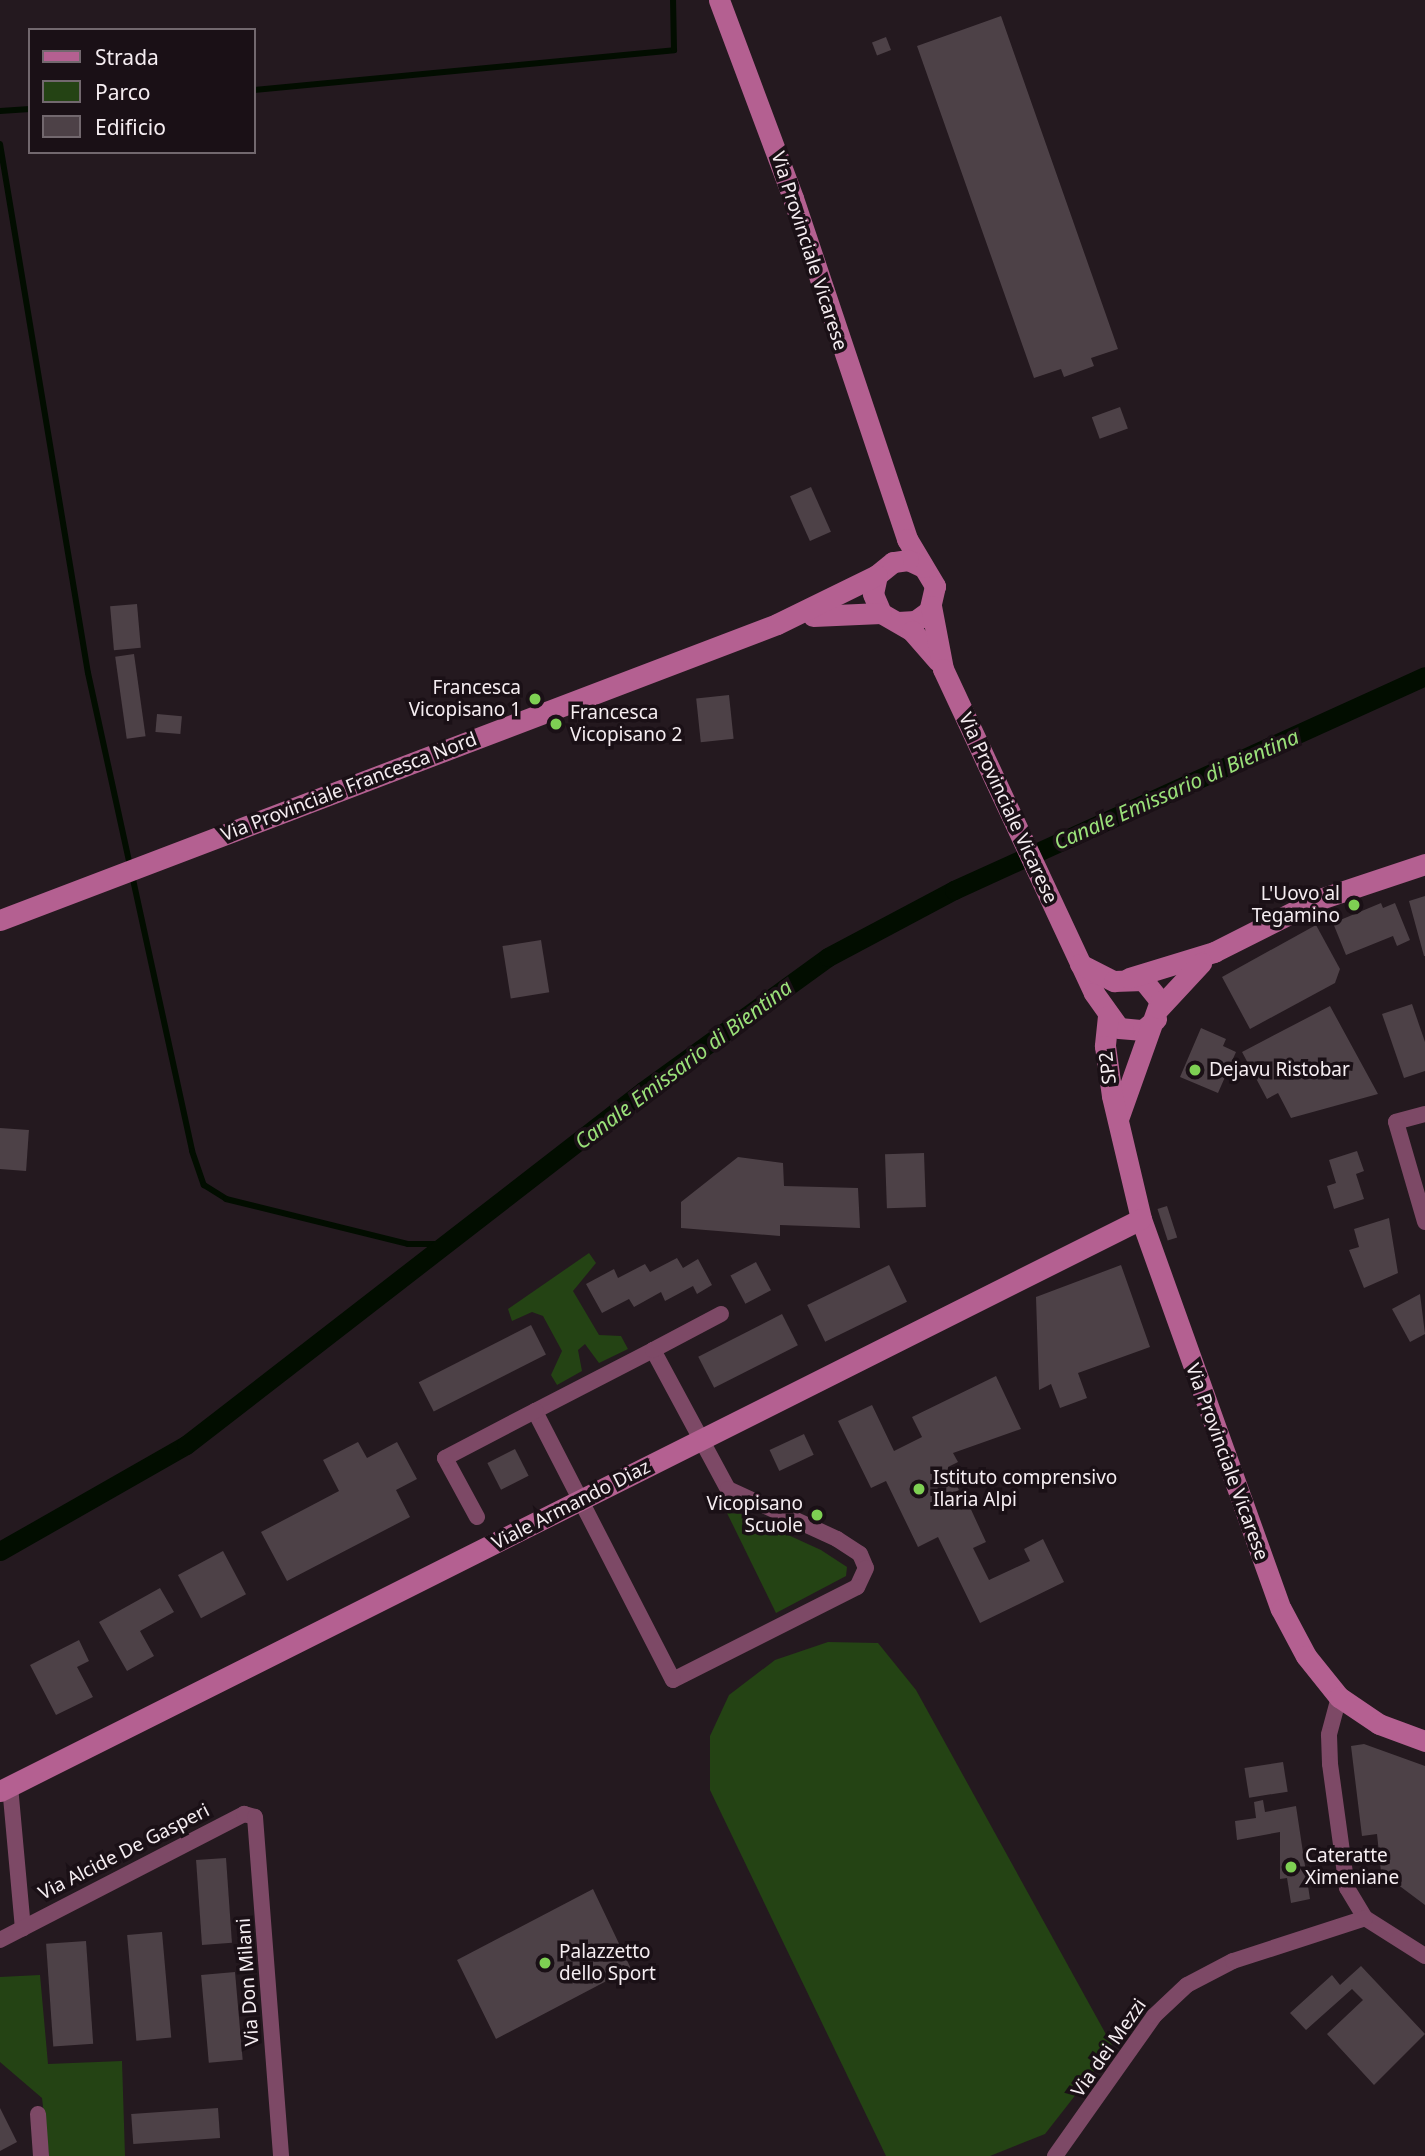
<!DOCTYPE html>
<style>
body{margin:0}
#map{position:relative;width:1425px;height:2156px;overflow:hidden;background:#24191f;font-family:"Noto Sans",sans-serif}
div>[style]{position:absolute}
.green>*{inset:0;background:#244314}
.stream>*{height:6px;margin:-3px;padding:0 3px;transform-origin:3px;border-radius:3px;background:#020d00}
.canal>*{height:19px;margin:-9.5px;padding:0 9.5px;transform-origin:9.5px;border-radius:9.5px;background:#020d00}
.building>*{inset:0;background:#4d4147;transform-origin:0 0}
.street>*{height:16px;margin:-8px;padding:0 8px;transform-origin:8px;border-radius:8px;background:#7d4966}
.secondary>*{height:21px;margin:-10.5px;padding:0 10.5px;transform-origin:10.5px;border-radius:10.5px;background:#b46091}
.dots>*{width:19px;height:19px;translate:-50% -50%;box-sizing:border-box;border:4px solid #1a1016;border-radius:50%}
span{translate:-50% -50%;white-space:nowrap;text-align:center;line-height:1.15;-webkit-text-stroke:7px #1a1016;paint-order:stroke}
.street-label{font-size:19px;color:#f5edf1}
.poi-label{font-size:19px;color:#f5edf1}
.right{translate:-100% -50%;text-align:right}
.left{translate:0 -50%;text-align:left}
.water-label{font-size:21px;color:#9ae079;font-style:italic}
.legend{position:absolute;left:28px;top:28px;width:228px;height:126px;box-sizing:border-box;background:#1a1016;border:2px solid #72686e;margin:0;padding:9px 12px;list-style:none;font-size:21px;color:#f5edf1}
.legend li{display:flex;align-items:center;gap:14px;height:35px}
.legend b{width:35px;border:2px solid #72686e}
</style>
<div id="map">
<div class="green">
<i style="clip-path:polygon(589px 1253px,596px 1263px,573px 1291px,599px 1335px,621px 1336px,628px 1349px,599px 1363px,585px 1344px,578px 1350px,582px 1371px,557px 1385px,551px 1375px,562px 1351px,543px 1316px,532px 1312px,512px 1321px,508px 1309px)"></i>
<i style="clip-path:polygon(727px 1513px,742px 1514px,821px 1550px,847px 1567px,846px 1576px,776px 1613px)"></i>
<i style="clip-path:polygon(828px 1642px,878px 1643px,916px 1690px,1113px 2047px,1045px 2134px,990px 2156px,886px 2156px,710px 1790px,710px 1736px,729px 1695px,775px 1660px)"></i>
<i style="clip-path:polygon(40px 1975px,48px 2064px,122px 2061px,125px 2156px,49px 2156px,42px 2098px,0 2062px,0 1977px)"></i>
</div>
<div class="stream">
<i style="left:254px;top:90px;width:422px;rotate:-5.4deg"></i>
<i style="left:674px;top:50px;width:50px;rotate:-91.1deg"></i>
<i style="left:0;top:111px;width:30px;rotate:-4deg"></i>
<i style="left:0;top:144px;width:536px;rotate:80.56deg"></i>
<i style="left:88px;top:673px;width:489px;rotate:77.7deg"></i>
<i style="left:192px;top:1151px;width:36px;rotate:71deg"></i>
<i style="left:204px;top:1185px;width:26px;rotate:32deg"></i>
<i style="left:226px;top:1199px;width:187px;rotate:13.9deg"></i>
<i style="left:408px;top:1244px;width:43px"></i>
</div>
<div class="canal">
<i style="left:0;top:1551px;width:214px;rotate:-29.7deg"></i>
<i style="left:186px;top:1445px;width:578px;rotate:-37.76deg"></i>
<i style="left:643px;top:1091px;width:228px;rotate:-35.9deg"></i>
<i style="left:828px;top:957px;width:143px;rotate:-28deg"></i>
<i style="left:954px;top:890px;width:517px;rotate:-24.43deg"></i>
</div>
<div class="building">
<i style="clip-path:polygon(1001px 16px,1118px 349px,1091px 358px,1094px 366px,1064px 377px,1061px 369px,1034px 378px,917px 46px)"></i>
<i style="left:886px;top:37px;width:14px;height:15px;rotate:69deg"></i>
<i style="left:1120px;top:407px;width:23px;height:30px;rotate:70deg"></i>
<i style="left:811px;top:487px;width:49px;height:23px;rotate:66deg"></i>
<i style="left:137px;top:604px;width:44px;height:27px;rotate:85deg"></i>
<i style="left:134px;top:654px;width:83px;height:19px;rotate:82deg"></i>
<i style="left:729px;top:695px;width:44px;height:33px;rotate:84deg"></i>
<i style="left:157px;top:714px;width:25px;height:18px;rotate:5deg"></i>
<i style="clip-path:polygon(1425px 896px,1425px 956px,1424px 956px,1409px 901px)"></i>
<i style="clip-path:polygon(1381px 903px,1383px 908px,1395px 903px,1410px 940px,1397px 946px,1393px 936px,1346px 955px,1333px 923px)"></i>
<i style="clip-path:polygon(1316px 925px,1340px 969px,1335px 983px,1250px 1029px,1222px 977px)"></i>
<i style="left:541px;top:940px;width:53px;height:39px;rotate:81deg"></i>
<i style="clip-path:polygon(1412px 1004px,1425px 1042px,1425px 1071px,1404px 1078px,1382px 1014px)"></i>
<i style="clip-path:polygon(1330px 1006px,1378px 1094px,1291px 1118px,1278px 1093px,1267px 1099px,1242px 1052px)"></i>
<i style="clip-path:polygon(1201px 1028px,1226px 1039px,1223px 1046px,1236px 1052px,1218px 1093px,1180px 1077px)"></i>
<i style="left:0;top:1128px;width:29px;height:41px;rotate:4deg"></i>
<i style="clip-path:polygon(1357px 1151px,1364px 1171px,1356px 1174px,1364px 1199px,1334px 1209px,1327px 1186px,1336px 1183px,1329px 1160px)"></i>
<i style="left:924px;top:1153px;width:54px;height:39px;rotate:88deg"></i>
<i style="clip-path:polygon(738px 1157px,783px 1163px,784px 1186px,858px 1188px,860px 1228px,780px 1225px,780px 1236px,681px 1228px,681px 1202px)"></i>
<i style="left:1167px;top:1206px;width:33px;height:10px;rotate:72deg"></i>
<i style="clip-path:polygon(1389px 1218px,1398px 1273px,1364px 1288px,1349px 1250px,1359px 1247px,1354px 1229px)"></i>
<i style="clip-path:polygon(677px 1258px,683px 1268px,698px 1259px,712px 1285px,697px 1294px,693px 1286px,665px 1301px,661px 1292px,634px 1307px,629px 1299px,602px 1313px,586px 1284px,614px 1269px,618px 1278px,645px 1264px,650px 1272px)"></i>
<i style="left:756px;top:1262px;width:32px;height:29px;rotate:62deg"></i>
<i style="left:889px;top:1265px;width:41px;height:91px;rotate:64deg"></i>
<i style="clip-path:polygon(1121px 1265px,1150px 1347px,1078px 1373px,1087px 1398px,1060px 1408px,1051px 1384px,1039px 1390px,1036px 1297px)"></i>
<i style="clip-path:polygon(1420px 1294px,1425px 1334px,1410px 1342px,1392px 1309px)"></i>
<i style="left:782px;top:1314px;width:35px;height:94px;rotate:63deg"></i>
<i style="left:531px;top:1325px;width:33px;height:126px;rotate:63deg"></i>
<i style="clip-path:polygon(996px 1376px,1021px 1429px,953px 1453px,958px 1462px,948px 1467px,959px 1490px,947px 1496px,954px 1510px,968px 1503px,986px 1542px,973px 1548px,989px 1580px,1030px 1561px,1024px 1549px,1043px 1539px,1064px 1582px,980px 1623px,938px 1537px,918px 1547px,886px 1481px,871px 1488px,838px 1421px,872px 1405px,894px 1451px,922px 1437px,912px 1417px)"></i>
<i style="left:804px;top:1434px;width:23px;height:38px;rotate:65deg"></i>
<i style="clip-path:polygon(358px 1442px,367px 1458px,397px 1442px,417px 1479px,396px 1490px,410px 1517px,287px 1581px,261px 1532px,339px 1491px,323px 1460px)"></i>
<i style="left:515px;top:1449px;width:30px;height:31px;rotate:63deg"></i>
<i style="left:223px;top:1551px;width:49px;height:51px;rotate:62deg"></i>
<i style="clip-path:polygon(160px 1588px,174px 1612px,140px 1631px,154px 1656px,127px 1671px,99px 1622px)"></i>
<i style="clip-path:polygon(79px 1640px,89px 1661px,77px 1667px,93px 1697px,56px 1715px,30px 1665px)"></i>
<i style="clip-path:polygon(1364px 1744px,1425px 1766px,1425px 1905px,1381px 1872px,1377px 1834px,1362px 1836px,1351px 1746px)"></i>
<i style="left:1283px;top:1762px;width:30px;height:39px;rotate:81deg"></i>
<i style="clip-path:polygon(1263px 1800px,1265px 1812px,1296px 1806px,1310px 1899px,1291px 1903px,1287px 1878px,1280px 1879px,1280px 1832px,1237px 1840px,1235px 1821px,1256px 1818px,1254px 1802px)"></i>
<i style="left:226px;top:1858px;width:85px;height:30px;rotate:86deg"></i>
<i style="clip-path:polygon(593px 1889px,633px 1973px,625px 1980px,616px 1976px,496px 2039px,457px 1960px)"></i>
<i style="left:162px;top:1932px;width:106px;height:35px;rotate:85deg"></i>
<i style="left:86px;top:1941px;width:103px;height:40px;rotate:86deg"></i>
<i style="clip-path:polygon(1361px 1966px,1425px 2034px,1374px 2085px,1327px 2034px,1363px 2000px,1352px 1989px,1306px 2030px,1290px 2013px,1332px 1975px,1340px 1985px)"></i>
<i style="left:235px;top:1972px;width:88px;height:34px;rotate:85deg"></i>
<i style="clip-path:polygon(0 2108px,17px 2142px,0 2151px)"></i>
<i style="left:218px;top:2108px;width:30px;height:87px;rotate:86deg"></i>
</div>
<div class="street">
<i style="left:1425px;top:1114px;width:30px;rotate:165deg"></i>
<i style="left:1396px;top:1122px;width:104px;rotate:73.8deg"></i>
<i style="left:653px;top:1350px;width:158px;rotate:61.7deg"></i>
<i style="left:728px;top:1489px;width:120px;rotate:24.6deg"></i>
<i style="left:837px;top:1539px;width:27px;rotate:33deg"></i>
<i style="left:860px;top:1554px;width:15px;rotate:67deg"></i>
<i style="left:866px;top:1568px;width:21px;rotate:115deg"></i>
<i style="left:857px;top:1587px;width:206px;rotate:153.2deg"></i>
<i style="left:673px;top:1680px;width:302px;rotate:-117.2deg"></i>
<i style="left:535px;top:1411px;width:133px;rotate:-27.3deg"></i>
<i style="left:653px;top:1350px;width:77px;rotate:-27.9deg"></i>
<i style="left:477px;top:1517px;width:67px;rotate:-118.5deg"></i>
<i style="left:445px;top:1458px;width:102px;rotate:-27.6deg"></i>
<i style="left:1339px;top:1697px;width:39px;rotate:105deg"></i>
<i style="left:1329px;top:1735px;width:29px;rotate:88deg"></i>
<i style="left:1330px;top:1764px;width:125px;rotate:82.2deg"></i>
<i style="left:1347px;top:1888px;width:35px;rotate:59deg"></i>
<i style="left:1365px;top:1918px;width:71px;rotate:32.3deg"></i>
<i style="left:10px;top:1786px;width:143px;rotate:84.8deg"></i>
<i style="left:0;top:1940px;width:275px;rotate:-27.3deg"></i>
<i style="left:244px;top:1814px;width:11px;rotate:15deg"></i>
<i style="left:255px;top:1817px;width:340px;rotate:85.6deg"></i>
<i style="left:38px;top:2114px;width:42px;rotate:85.9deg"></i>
<i style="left:1055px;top:2156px;width:171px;rotate:-54.7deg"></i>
<i style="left:1154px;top:2016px;width:45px;rotate:-43.2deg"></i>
<i style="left:1187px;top:1985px;width:52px;rotate:-27.6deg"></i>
<i style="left:1233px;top:1961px;width:139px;rotate:-18deg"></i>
</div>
<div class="secondary">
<i style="left:719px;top:0;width:211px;rotate:69.5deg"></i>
<i style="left:793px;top:198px;width:360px;rotate:71.5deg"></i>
<i style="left:907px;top:539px;width:55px;rotate:59.2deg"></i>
<i style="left:935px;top:586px;width:26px;rotate:103deg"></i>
<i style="left:929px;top:611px;width:17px;rotate:144deg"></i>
<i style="left:915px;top:621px;width:17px;rotate:177deg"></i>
<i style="left:923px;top:567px;width:17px;rotate:-155deg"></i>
<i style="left:908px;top:560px;width:15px;rotate:172deg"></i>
<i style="left:893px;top:562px;width:21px;rotate:141deg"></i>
<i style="left:877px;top:575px;width:19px;rotate:102deg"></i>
<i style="left:873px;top:594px;width:21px;rotate:67deg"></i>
<i style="left:881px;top:613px;width:36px;rotate:30deg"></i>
<i style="left:912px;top:631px;width:40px;rotate:49deg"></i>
<i style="left:931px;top:606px;width:64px;rotate:79.2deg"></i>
<i style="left:943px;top:669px;width:357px;rotate:65deg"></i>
<i style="left:1094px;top:993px;width:43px;rotate:54.5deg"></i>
<i style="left:1119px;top:1028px;width:24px;rotate:5deg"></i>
<i style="left:1143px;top:1030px;width:17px;rotate:-40deg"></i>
<i style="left:813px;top:616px;width:68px;rotate:-2.5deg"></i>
<i style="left:0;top:920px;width:831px;rotate:-20.85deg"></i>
<i style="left:777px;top:624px;width:111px;rotate:-26.1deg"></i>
<i style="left:1080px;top:964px;width:38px;rotate:27deg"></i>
<i style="left:1114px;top:981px;width:29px;rotate:-2deg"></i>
<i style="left:1143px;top:980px;width:27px;rotate:51deg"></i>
<i style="left:1160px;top:1001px;width:125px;rotate:109.6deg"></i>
<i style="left:1129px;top:978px;width:89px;rotate:-17deg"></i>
<i style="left:1214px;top:952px;width:115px;rotate:-26.8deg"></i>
<i style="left:1317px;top:900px;width:114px;rotate:-18.4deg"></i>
<i style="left:1159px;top:1008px;width:62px;rotate:-47deg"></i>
<i style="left:1108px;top:1016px;width:30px;rotate:96deg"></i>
<i style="left:1105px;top:1046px;width:50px;rotate:82deg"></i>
<i style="left:1112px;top:1096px;width:126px;rotate:76.7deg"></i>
<i style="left:1141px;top:1219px;width:414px;rotate:70.3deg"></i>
<i style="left:1281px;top:1609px;width:53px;rotate:62deg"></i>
<i style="left:1306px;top:1656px;width:53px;rotate:51.2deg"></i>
<i style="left:1339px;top:1697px;width:48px;rotate:34deg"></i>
<i style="left:1379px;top:1724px;width:49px;rotate:20.3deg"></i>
<i style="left:0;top:1791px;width:1276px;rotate:-26.63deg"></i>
</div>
<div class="dots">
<i style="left:535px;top:699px;background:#7ed053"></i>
<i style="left:556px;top:724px;background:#7ed053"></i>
<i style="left:1354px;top:905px;background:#7ed053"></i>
<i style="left:1195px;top:1070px;background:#7ed053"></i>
<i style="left:919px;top:1489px;background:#7ed053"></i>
<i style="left:817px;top:1515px;background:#7ed053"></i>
<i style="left:1291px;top:1867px;background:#7ed053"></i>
<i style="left:545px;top:1963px;background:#7ed053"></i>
</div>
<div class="street-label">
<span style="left:809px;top:251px;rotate:72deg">Via Provinciale Vicarese</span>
<span style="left:349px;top:787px;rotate:-21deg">Via Provinciale Francesca Nord</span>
<span style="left:1008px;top:808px;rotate:65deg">Via Provinciale Vicarese</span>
<span style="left:1108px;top:1068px;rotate:-97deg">SP2</span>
<span style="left:1227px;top:1462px;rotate:70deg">Via Provinciale Vicarese</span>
<span style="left:571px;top:1505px;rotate:-27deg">Viale Armando Diaz</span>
<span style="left:124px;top:1852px;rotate:-27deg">Via Alcide De Gasperi</span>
<span style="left:248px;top:1982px;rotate:-94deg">Via Don Milani</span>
<span style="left:1109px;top:2048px;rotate:-55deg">Via dei Mezzi</span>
</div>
<div class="poi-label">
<span class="right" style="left:521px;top:699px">Francesca<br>Vicopisano 1</span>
<span class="left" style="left:570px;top:724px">Francesca<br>Vicopisano 2</span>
<span class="right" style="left:1340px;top:905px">L'Uovo al<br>Tegamino</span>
<span class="left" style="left:1209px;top:1070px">Dejavu Ristobar</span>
<span class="left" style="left:933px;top:1489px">Istituto comprensivo<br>Ilaria Alpi</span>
<span class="right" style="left:803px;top:1515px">Vicopisano<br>Scuole</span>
<span class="left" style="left:1305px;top:1867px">Cateratte<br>Ximeniane</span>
<span class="left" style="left:559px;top:1963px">Palazzetto<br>dello Sport</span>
</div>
<div class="water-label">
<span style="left:1176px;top:789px;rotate:-24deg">Canale Emissario di Bientina</span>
<span style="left:683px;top:1064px;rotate:-37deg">Canale Emissario di Bientina</span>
</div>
<ul class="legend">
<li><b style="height:9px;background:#b46091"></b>Strada</li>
<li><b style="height:19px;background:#244314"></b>Parco</li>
<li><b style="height:19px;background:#4d4147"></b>Edificio</li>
</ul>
</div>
